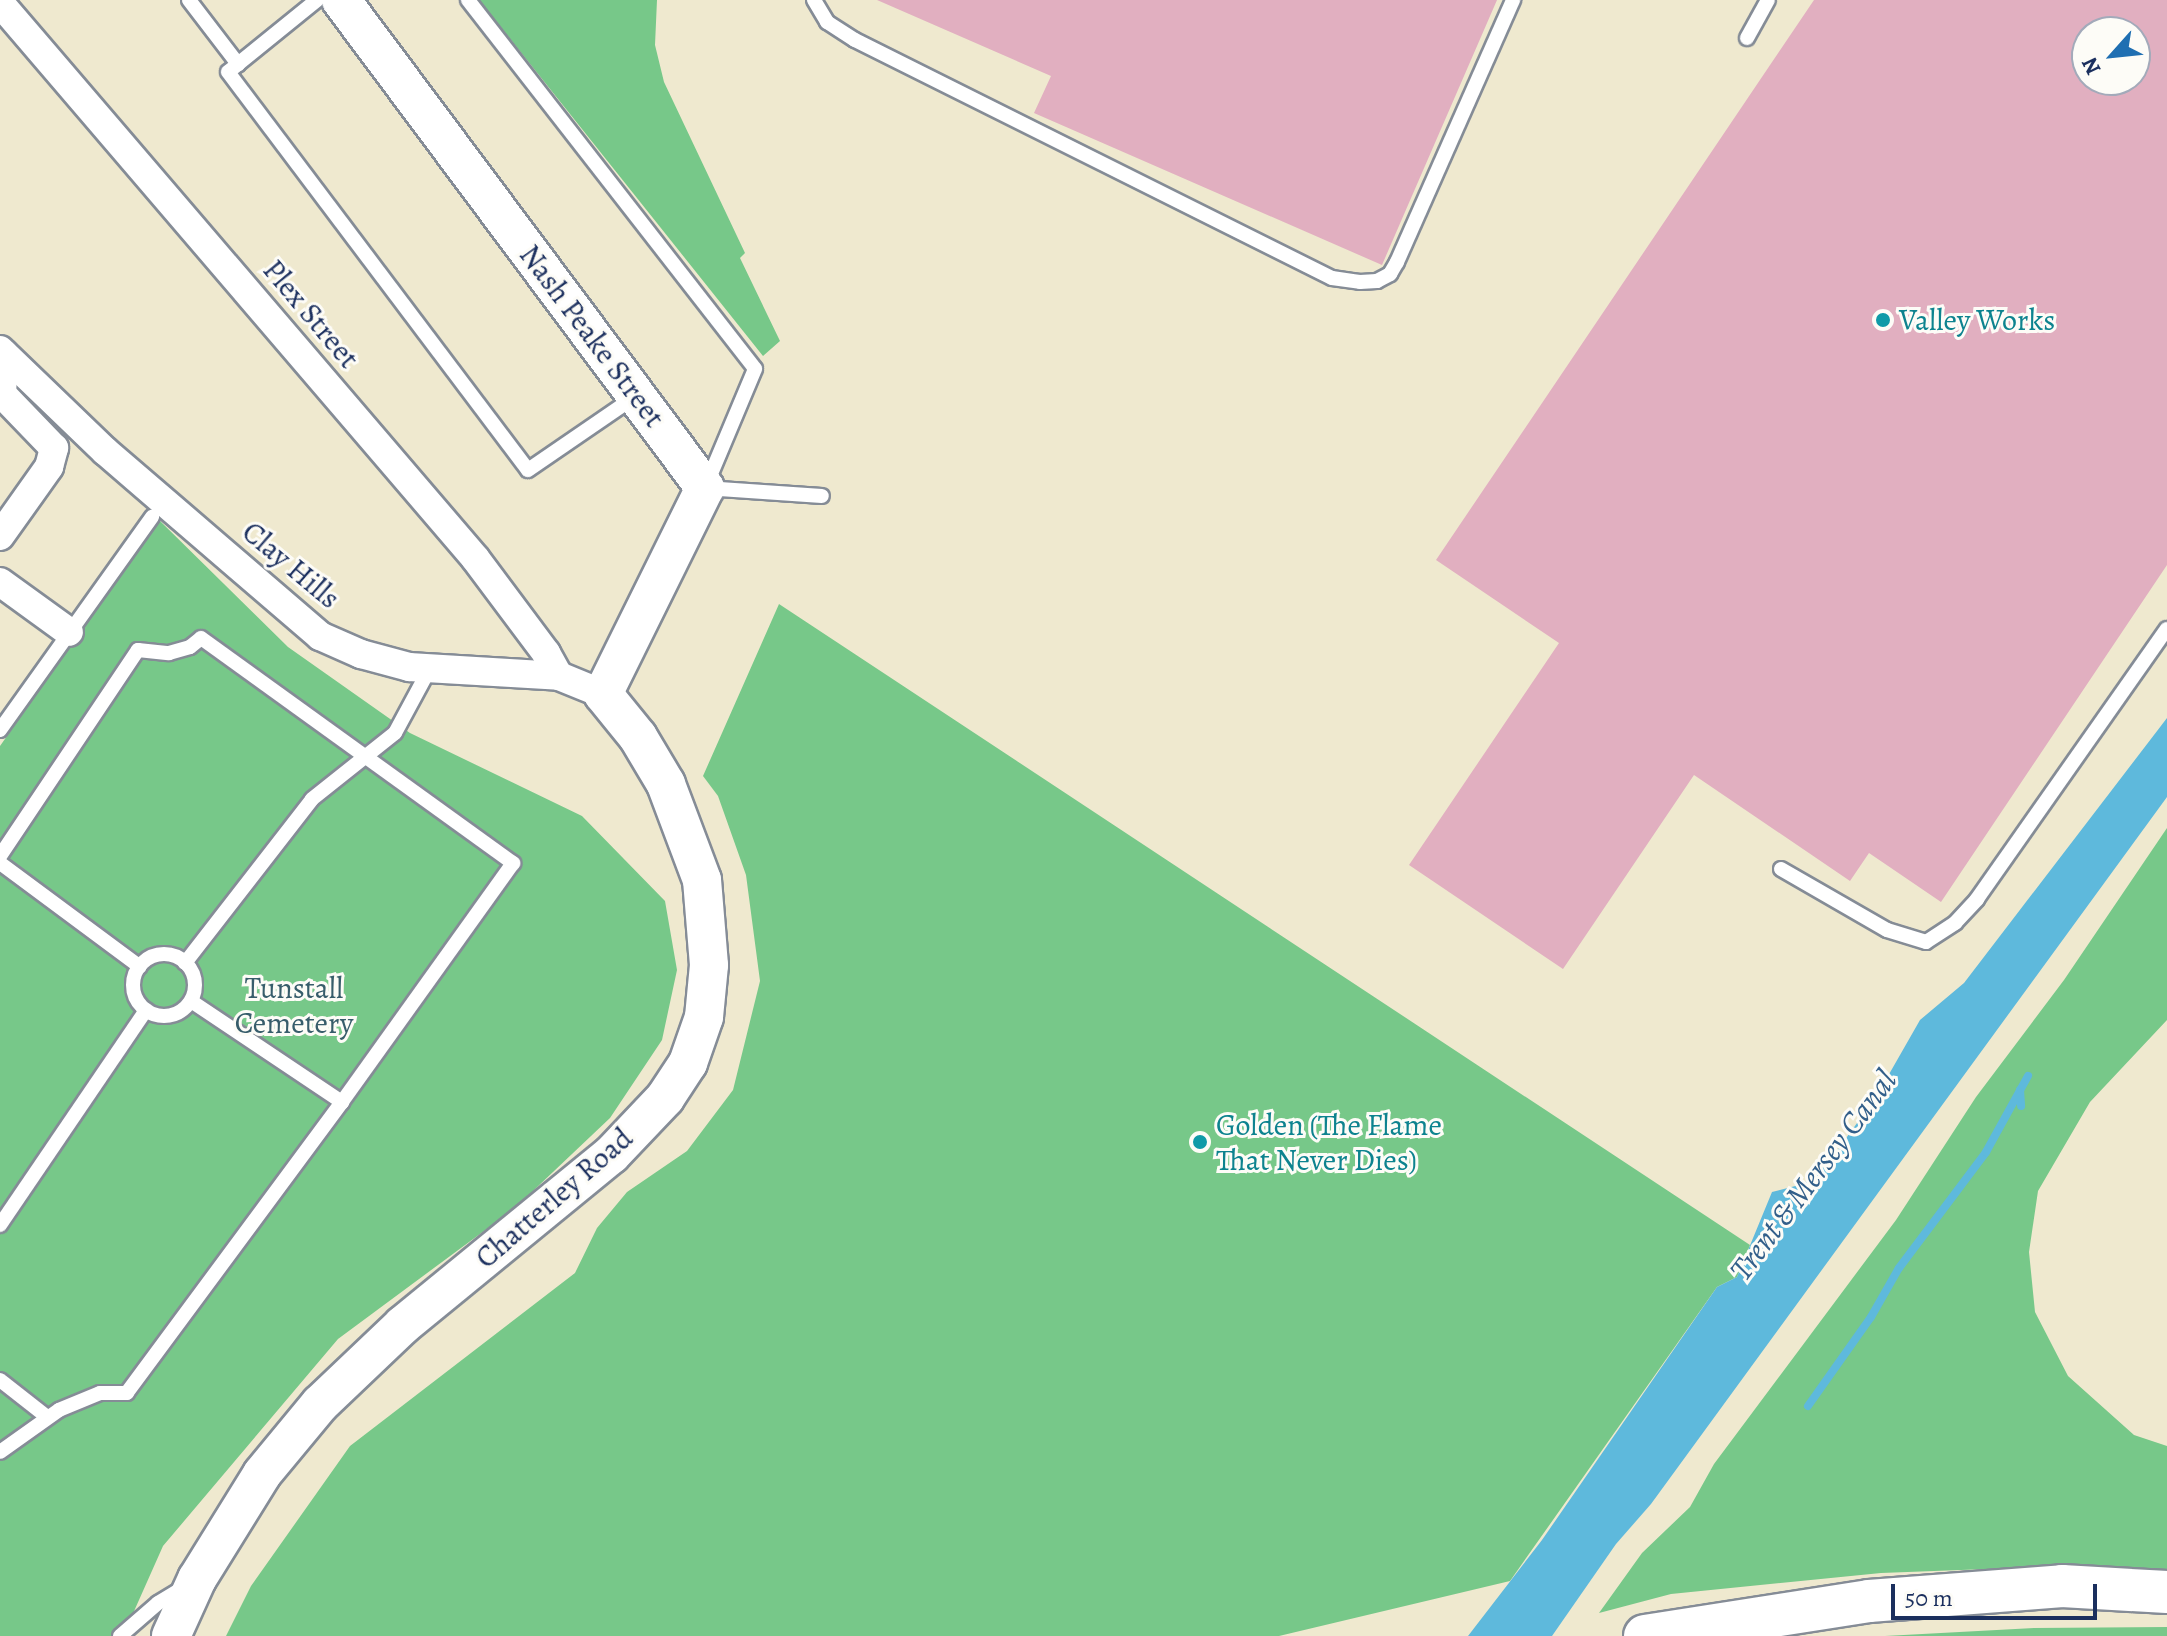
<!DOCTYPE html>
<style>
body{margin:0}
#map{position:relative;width:2167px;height:1636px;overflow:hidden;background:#efe9cf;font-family:Alegreya,serif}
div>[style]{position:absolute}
.green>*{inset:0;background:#77c889}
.water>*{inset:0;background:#5eb9dc}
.stream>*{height:8px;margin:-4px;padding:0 4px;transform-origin:4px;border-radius:4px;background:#5eb9dc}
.building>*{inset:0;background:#e1afc0}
.roads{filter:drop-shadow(2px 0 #858c96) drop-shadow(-2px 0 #858c96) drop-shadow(0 2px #858c96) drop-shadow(0 -2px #858c96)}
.lane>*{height:14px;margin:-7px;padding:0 7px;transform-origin:7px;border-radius:7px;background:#fff}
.lane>.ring{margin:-7px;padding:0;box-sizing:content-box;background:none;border:14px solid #fff;border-radius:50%}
.street>*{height:28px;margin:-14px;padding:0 14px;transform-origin:14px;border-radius:14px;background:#fff}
.secondary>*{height:38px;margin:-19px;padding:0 19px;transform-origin:19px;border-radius:19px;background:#fff}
.primary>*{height:42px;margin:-21px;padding:0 21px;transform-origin:21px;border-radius:21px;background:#fff}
.dots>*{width:22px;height:22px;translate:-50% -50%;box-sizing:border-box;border:4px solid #fdfcf7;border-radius:50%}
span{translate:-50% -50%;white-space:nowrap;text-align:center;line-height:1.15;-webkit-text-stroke:6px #fdfcf7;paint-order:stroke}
.street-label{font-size:30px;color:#1b2f5e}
.culture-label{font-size:30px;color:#0d838f}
.left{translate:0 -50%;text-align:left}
.park-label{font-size:30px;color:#375d6b}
.water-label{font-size:32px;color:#325f8a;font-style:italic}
.north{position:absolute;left:2071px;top:16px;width:80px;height:80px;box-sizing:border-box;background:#fdfcf7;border:2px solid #a3aaba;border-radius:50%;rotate:243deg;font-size:22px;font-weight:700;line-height:32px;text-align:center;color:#1b2f5e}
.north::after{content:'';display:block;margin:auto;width:28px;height:36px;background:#1f6fb2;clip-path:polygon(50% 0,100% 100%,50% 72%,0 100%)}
.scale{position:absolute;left:1891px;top:1584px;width:206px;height:36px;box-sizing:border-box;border:4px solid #1b2f5e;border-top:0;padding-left:10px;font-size:24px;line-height:28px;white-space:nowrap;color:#1b2f5e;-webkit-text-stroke:6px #fdfcf7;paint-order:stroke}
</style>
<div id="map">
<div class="green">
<i style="clip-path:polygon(479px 0,657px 0,655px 45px,664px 82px,745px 253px,740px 258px,780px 341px,763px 356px)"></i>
<i style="clip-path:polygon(159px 520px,288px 647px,410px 733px,582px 816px,665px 901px,677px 970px,662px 1040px,610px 1118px,515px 1208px,338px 1339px,163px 1546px,123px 1636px,0 1636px,0 746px)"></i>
<i style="clip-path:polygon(779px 604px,1750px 1245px,1737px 1277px,1717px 1287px,1510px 1581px,1279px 1636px,226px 1636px,251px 1586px,350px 1446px,575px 1273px,597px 1228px,627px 1192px,687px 1151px,733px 1090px,760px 981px,746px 875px,718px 796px,703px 776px)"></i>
<i style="clip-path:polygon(2167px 828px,2167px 1020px,2090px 1102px,2038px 1191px,2029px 1252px,2035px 1312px,2068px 1376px,2134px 1435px,2167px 1446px,2167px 1570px,2069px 1566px,1881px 1573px,1671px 1594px,1599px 1613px,1642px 1553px,1690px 1507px,1714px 1464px,1896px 1220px,1976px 1097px,2064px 980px)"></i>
<i style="clip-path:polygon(2167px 1627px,2167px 1636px,1885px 1636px,2034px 1628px)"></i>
</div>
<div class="water">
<i style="clip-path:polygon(2167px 718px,2167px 797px,1651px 1504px,1616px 1544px,1552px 1636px,1468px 1636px,1542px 1540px,1717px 1287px,1737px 1277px,1772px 1192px,1803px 1184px,1828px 1163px,1876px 1097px,1920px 1020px,1964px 983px)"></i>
</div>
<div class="stream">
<i style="left:2020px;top:1090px;width:16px;rotate:86deg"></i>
<i style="left:1808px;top:1406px;width:109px;rotate:-54.7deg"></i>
<i style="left:1871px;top:1317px;width:56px;rotate:-60.3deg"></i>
<i style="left:1899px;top:1268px;width:145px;rotate:-53.1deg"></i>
<i style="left:1986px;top:1152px;width:87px;rotate:-61.1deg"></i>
</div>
<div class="building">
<i style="clip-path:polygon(877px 0,1497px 0,1382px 265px,1034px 113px,1051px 76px)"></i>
<i style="clip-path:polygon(evenodd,1814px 0,2167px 0,2167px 565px,1941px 902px,1869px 853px,1850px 881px,1694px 775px,1563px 969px,1409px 865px,1559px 643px,1436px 560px,1814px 0,2087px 32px,2135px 32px,2135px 80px,2087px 80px,2087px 32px)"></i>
</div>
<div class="roads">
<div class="lane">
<i style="left:189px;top:0;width:81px;rotate:52.6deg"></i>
<i style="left:317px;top:0;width:114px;rotate:141deg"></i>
<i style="left:228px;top:72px;width:498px;rotate:53deg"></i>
<i style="left:528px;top:470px;width:131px;rotate:-34.4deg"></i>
<i style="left:468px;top:0;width:467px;rotate:52.1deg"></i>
<i style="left:755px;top:369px;width:129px;rotate:112.8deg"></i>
<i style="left:705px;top:488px;width:117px;rotate:3.9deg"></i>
<i style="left:814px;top:0;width:26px;rotate:59deg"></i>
<i style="left:827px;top:22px;width:33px;rotate:33deg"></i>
<i style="left:855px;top:40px;width:533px;rotate:26.52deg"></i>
<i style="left:1332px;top:278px;width:28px;rotate:8deg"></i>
<i style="left:1360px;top:282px;width:17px;rotate:-3deg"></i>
<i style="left:1377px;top:281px;width:15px;rotate:-28deg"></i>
<i style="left:1390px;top:274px;width:14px;rotate:-60deg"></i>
<i style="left:1397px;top:262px;width:287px;rotate:-66.1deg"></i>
<i style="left:1747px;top:38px;width:43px;rotate:-61.1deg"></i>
<i style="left:0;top:730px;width:262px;rotate:-54.5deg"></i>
<i style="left:0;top:856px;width:248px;rotate:-56.2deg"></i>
<i style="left:138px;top:650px;width:31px;rotate:6deg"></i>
<i style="left:169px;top:653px;width:22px;rotate:-16deg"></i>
<i style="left:190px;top:647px;width:14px;rotate:-39deg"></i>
<i style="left:201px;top:638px;width:385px;rotate:35.8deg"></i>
<i style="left:513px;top:863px;width:294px;rotate:125.6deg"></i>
<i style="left:342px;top:1102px;width:362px;rotate:126.5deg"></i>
<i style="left:127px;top:1393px;width:27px;rotate:180deg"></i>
<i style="left:100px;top:1393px;width:44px;rotate:157.5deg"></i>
<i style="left:59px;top:1410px;width:72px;rotate:144.6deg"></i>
<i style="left:0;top:863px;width:174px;rotate:36.6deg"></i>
<i style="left:1781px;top:869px;width:122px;rotate:29.9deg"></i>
<i style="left:1887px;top:930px;width:41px;rotate:17.1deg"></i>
<i style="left:1926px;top:942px;width:35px;rotate:-33deg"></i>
<i style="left:1955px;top:923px;width:33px;rotate:-47deg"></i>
<i style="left:1977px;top:899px;width:330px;rotate:-54.9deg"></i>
<i class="ring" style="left:133px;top:954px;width:48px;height:48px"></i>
<i style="left:185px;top:963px;width:207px;rotate:-52.2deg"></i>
<i style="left:312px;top:799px;width:106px;rotate:-38.5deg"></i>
<i style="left:395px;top:733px;width:74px;rotate:-61.7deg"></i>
<i style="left:191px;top:1001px;width:182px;rotate:33.8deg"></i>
<i style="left:0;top:1225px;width:260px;rotate:-55.8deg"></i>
<i style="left:0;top:1380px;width:60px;rotate:38.2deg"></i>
<i style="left:120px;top:1636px;width:50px;rotate:-41deg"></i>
<i style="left:158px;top:1603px;width:29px;rotate:-31deg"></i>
</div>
<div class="street">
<i style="left:0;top:3px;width:731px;rotate:49.44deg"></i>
<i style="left:475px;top:558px;width:119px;rotate:53.2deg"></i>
<i style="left:546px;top:653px;width:26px;rotate:61deg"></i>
<i style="left:0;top:350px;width:146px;rotate:43.9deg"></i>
<i style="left:105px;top:451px;width:284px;rotate:40.7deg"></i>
<i style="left:320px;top:636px;width:45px;rotate:23.7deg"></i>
<i style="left:361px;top:654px;width:50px;rotate:15.2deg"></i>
<i style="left:409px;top:667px;width:150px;rotate:3.4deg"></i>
<i style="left:559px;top:676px;width:48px;rotate:22.2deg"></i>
<i style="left:0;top:536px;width:85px;rotate:-54.6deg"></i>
<i style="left:49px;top:467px;width:20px;rotate:-75deg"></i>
<i style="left:54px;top:448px;width:75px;rotate:-133.9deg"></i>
<i style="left:2px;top:394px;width:40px;rotate:-87.1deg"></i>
<i style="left:0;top:582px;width:85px;rotate:35.9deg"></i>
</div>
<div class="secondary">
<i style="left:171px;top:1636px;width:63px;rotate:-65.5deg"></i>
<i style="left:197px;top:1579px;width:123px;rotate:-58.2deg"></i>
<i style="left:262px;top:1474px;width:91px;rotate:-50.4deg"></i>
<i style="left:320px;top:1404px;width:115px;rotate:-43.6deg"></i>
<i style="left:403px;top:1325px;width:269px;rotate:-39.3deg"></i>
<i style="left:611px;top:1155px;width:79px;rotate:-46.5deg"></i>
<i style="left:665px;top:1098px;width:42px;rotate:-56.7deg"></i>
<i style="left:688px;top:1063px;width:49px;rotate:-70.8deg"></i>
<i style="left:704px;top:1017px;width:52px;rotate:-84.5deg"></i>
<i style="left:709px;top:965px;width:85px;rotate:-94.7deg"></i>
<i style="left:702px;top:880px;width:103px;rotate:-110.6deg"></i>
<i style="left:666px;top:784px;width:55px;rotate:-120.8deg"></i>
<i style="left:638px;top:737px;width:55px;rotate:-129.1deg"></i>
<i style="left:603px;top:694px;width:230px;rotate:-63.7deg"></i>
<i style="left:705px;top:488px;width:609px;rotate:-126.72deg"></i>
</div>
<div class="primary">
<i style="left:1645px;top:1636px;width:227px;rotate:-8.9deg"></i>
<i style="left:1869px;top:1601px;width:194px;rotate:-4.4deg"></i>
<i style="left:2062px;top:1586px;width:105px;rotate:3.3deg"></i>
</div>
</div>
<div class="dots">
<i style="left:1883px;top:320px;background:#0f9aa8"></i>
<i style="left:1200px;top:1142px;background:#0f9aa8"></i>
</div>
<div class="street-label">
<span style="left:311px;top:314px;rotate:50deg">Plex Street</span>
<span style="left:592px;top:336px;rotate:53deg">Nash Peake Street</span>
<span style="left:291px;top:565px;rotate:40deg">Clay Hills</span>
<span style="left:554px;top:1198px;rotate:-41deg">Chatterley Road</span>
</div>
<div class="culture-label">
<span class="left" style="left:1899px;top:320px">Valley Works</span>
<span class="left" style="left:1216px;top:1142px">Golden (The Flame<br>That Never Dies)</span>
</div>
<div class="park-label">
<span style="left:294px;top:1005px">Tunstall<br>Cemetery</span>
</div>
<div class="water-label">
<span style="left:1813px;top:1175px;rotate:-53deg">Trent &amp; Mersey Canal</span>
</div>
<div class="north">N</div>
<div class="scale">50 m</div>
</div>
